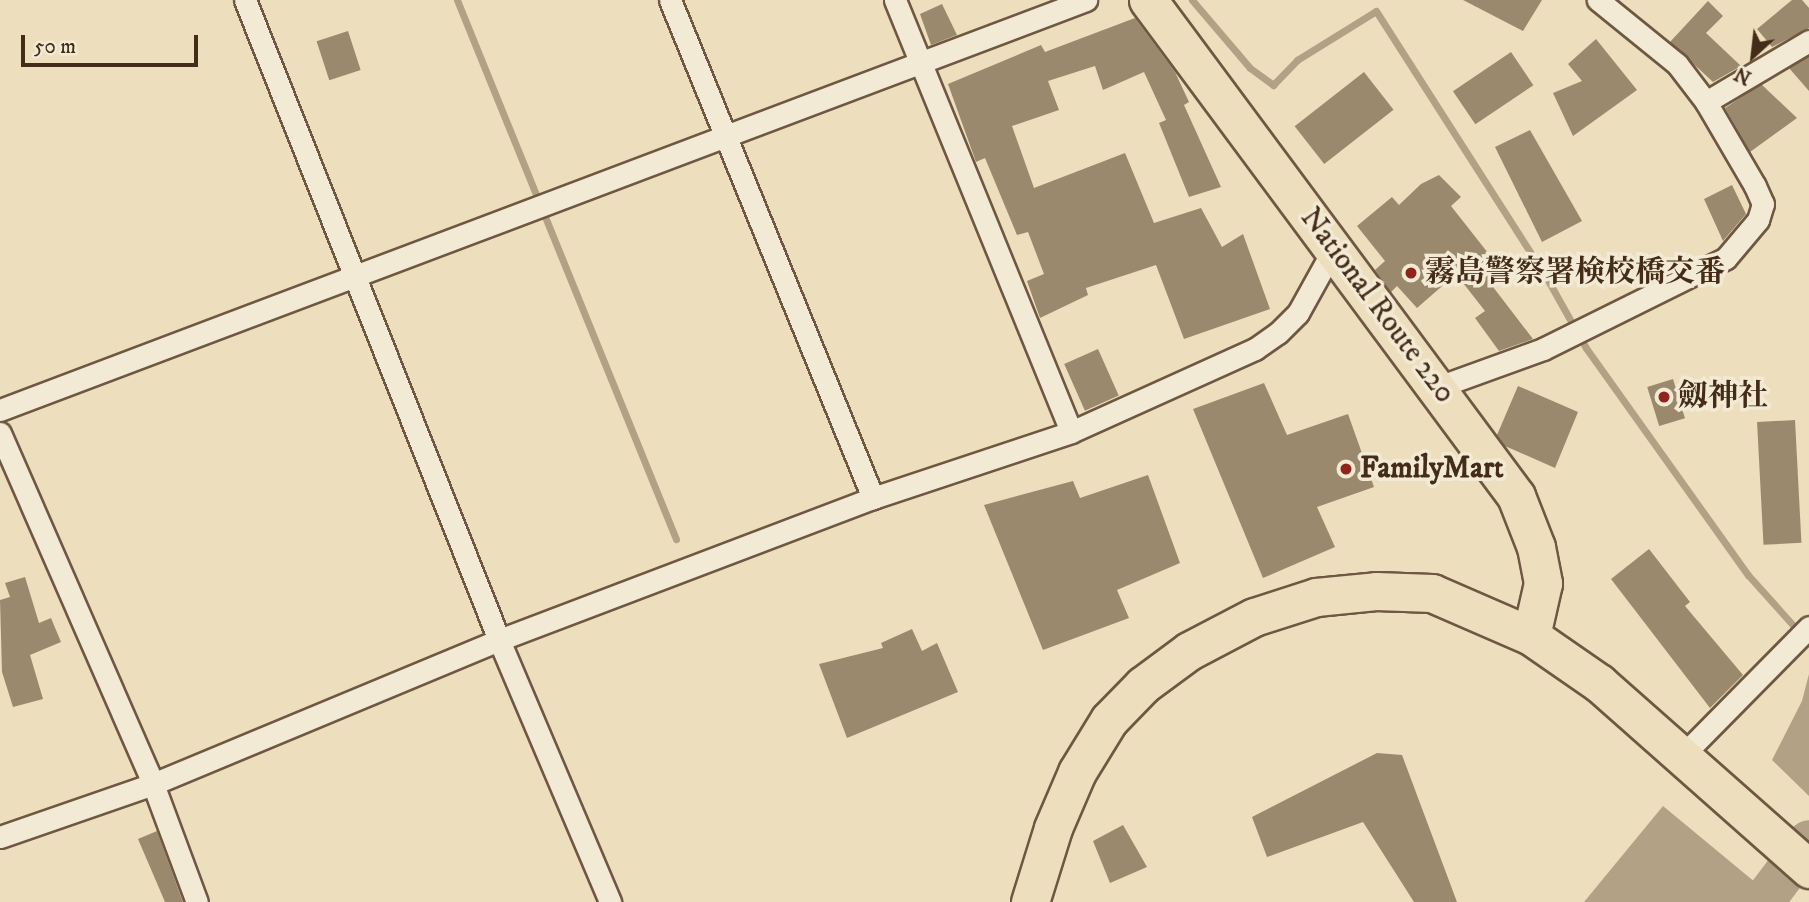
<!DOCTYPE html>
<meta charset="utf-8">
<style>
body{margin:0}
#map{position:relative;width:1809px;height:902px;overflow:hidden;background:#eddebe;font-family:"IM FELL DW Pica","Noto Serif JP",serif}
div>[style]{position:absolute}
.water>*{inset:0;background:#b3a186}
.stream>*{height:7px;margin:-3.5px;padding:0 3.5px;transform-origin:3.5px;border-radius:3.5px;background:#b3a186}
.river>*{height:42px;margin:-21px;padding:0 21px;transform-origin:21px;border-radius:21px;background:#b3a186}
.building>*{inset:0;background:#9b896e;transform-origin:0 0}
.roads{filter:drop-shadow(2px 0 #6e5842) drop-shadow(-2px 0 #6e5842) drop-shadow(0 2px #6e5842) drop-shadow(0 -2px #6e5842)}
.street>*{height:21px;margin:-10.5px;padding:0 10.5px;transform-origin:10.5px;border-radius:10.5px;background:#f3ead5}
.highway>*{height:37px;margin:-18.5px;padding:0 18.5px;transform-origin:18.5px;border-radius:18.5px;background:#eddebe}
.dots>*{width:19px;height:19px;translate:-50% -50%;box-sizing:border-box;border:4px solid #f3ead5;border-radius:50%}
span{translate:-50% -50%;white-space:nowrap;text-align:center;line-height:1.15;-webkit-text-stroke:7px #f3ead5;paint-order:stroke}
.poi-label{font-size:30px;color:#432c18;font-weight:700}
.left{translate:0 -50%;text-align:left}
.street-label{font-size:30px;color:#432c18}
.north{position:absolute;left:1718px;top:21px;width:70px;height:70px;-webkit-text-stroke:5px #f3ead5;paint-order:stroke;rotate:207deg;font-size:19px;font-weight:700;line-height:28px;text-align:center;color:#432c18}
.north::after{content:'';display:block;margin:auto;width:24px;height:32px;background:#432c18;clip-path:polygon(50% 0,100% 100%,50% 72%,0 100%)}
.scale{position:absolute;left:21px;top:35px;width:177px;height:32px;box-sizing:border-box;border:4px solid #432c18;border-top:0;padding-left:9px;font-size:21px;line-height:24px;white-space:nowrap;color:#432c18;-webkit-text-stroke:5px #f3ead5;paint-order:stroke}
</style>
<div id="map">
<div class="water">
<i style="clip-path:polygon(1809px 674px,1809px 796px,1772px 760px,1802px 701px)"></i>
<i style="clip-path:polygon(1663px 806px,1779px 902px,1584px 902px)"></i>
</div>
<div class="stream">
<i style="left:457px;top:0;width:582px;rotate:67.89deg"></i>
<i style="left:1192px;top:0;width:89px;rotate:49.5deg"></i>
<i style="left:1250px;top:68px;width:29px;rotate:36deg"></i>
<i style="left:1273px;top:85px;width:35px;rotate:-46deg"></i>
<i style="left:1297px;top:60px;width:93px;rotate:-31.8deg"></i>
<i style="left:1376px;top:11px;width:313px;rotate:57.4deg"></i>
<i style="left:1545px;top:275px;width:84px;rotate:60.7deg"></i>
<i style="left:1586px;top:348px;width:279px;rotate:54.5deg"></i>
<i style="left:1748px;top:575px;width:91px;rotate:48.1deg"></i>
</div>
<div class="river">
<i style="left:1763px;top:902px;width:76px;rotate:-53deg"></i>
</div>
<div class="building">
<i style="clip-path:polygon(1463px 0,1542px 0,1523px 31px)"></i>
<i style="clip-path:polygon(1792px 0,1802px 0,1809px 8px,1809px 28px,1772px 47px,1757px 29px)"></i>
<i style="clip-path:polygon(1708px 1px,1723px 16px,1706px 33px,1741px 66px,1713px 82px,1670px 42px)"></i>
<i style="clip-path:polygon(942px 4px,957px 35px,931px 45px,920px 14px)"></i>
<i style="clip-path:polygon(1135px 18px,1175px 72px,1189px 102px,1184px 105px,1221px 187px,1189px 197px,1159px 123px,1166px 120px,1144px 72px,1103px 90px,1095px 66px,1048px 81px,1059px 110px,1012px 126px,1034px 188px,1125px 153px,1154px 223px,1201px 208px,1222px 247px,1243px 234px,1270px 309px,1184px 339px,1156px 265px,1086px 288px,1088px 295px,1040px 318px,1027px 281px,1044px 274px,1028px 232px,1017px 235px,985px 158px,976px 162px,948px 84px,1041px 45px,1045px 52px)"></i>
<i style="left:348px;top:31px;width:41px;height:33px;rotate:72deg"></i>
<i style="clip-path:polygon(1596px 39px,1637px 90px,1573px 136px,1553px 93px,1582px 81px,1568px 64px)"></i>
<i style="left:1511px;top:52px;width:40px;height:70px;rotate:56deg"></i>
<i style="clip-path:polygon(1809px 56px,1809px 91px,1789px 68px)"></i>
<i style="left:1364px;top:72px;width:48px;height:88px;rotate:52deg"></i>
<i style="clip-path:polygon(1761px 84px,1797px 118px,1750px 152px,1725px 108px)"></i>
<i style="clip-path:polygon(1530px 130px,1582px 221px,1542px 242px,1495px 147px)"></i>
<i style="clip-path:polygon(1439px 175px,1461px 197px,1451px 206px,1503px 272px,1490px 283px,1533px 339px,1499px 351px,1475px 318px,1485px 311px,1456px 274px,1417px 308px,1397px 286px,1391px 292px,1375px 270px,1385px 261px,1357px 226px,1392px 197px,1399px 205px,1421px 184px)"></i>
<i style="clip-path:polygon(1732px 185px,1746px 214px,1723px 241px,1704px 199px)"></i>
<i style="left:1098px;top:349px;width:51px;height:37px;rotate:66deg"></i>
<i style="left:1673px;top:379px;width:41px;height:27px;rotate:73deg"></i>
<i style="clip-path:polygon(1264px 383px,1287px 435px,1348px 414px,1374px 487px,1317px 507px,1335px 547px,1263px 578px,1193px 409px)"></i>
<i style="clip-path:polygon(1518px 386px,1578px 412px,1555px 468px,1505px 446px,1497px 435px)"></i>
<i style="left:1795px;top:420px;width:123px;height:38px;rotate:87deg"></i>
<i style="clip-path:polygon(1148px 475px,1180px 563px,1117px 590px,1129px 618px,1043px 650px,984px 505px,1073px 481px,1080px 498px)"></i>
<i style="clip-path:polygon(1649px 549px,1690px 602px,1685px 606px,1743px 675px,1710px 708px,1611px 579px)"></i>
<i style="clip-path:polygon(25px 577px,39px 623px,51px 618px,61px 642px,30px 655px,43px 699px,13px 707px,2px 672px,0 600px,10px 597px,5px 583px)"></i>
<i style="clip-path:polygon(912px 629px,922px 651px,937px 643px,958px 692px,847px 738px,819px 664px,883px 648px,881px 643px)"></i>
<i style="clip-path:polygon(1377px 753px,1402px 755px,1457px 902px,1414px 902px,1363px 822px,1267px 857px,1252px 817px)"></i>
<i style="clip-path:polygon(1123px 825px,1147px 867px,1110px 883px,1093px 841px)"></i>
<i style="clip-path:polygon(157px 831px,183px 902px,165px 902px,138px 839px)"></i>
</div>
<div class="roads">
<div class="street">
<i style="left:245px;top:0;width:689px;rotate:68.35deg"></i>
<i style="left:499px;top:640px;width:285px;rotate:67deg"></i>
<i style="left:670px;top:0;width:538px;rotate:67.82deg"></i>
<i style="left:895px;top:0;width:466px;rotate:67.8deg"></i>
<i style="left:1706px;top:102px;width:120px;rotate:-30.6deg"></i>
<i style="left:1438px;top:387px;width:112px;rotate:-19.9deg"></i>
<i style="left:1543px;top:349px;width:204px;rotate:-26.4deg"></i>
<i style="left:1726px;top:258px;width:50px;rotate:-49.9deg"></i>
<i style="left:1758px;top:220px;width:17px;rotate:-73deg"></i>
<i style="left:1763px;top:204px;width:20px;rotate:-114deg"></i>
<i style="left:1755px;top:186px;width:97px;rotate:-120.3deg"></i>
<i style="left:1706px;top:102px;width:48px;rotate:-127.3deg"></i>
<i style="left:1677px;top:64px;width:102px;rotate:-141deg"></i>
<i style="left:0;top:410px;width:1161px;rotate:-20.68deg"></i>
<i style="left:0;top:433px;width:383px;rotate:66.4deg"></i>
<i style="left:153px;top:784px;width:126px;rotate:69.6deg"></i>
<i style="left:1682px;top:756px;width:181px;rotate:-45.4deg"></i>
<i style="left:0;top:837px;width:162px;rotate:-19.1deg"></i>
<i style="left:153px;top:784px;width:375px;rotate:-22.6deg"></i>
<i style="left:499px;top:640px;width:400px;rotate:-20.8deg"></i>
<i style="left:873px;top:498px;width:209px;rotate:-18.4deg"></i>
<i style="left:1071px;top:432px;width:202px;rotate:-24.3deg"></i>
<i style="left:1255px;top:349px;width:28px;rotate:-35deg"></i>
<i style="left:1278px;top:333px;width:28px;rotate:-45deg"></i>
<i style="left:1298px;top:313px;width:74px;rotate:-61deg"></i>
</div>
<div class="highway">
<i style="left:1148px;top:0;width:618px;rotate:53.43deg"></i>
<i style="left:1516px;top:496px;width:55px;rotate:68.6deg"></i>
<i style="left:1536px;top:547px;width:37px;rotate:79deg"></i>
<i style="left:1543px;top:583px;width:54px;rotate:102.8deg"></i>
<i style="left:1030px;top:902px;width:77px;rotate:-72.7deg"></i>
<i style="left:1053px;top:828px;width:61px;rotate:-66.8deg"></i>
<i style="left:1077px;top:772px;width:61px;rotate:-58.4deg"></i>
<i style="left:1109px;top:720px;width:49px;rotate:-45.8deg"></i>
<i style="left:1143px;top:685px;width:57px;rotate:-36.5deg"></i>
<i style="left:1189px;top:651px;width:73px;rotate:-27.6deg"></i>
<i style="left:1254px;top:617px;width:65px;rotate:-17.9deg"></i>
<i style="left:1316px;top:597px;width:60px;rotate:-5.7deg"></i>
<i style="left:1376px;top:591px;width:56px;rotate:2deg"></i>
<i style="left:1432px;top:593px;width:108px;rotate:23.5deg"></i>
<i style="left:1531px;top:636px;width:83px;rotate:34.7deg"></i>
<i style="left:1599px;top:683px;width:281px;rotate:41.5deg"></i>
</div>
</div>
<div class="dots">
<i style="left:1411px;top:273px;background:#8f2418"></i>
<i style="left:1664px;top:397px;background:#8f2418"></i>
<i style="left:1346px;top:469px;background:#8f2418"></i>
</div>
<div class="poi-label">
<span class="left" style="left:1425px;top:273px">霧島警察署検校橋交番</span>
<span class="left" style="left:1678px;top:397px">劔神社</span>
<span class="left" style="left:1360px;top:469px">FamilyMart</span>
</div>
<div class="street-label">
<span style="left:1377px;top:306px;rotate:53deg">National Route 220</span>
</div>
<div class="north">N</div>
<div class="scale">50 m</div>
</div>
